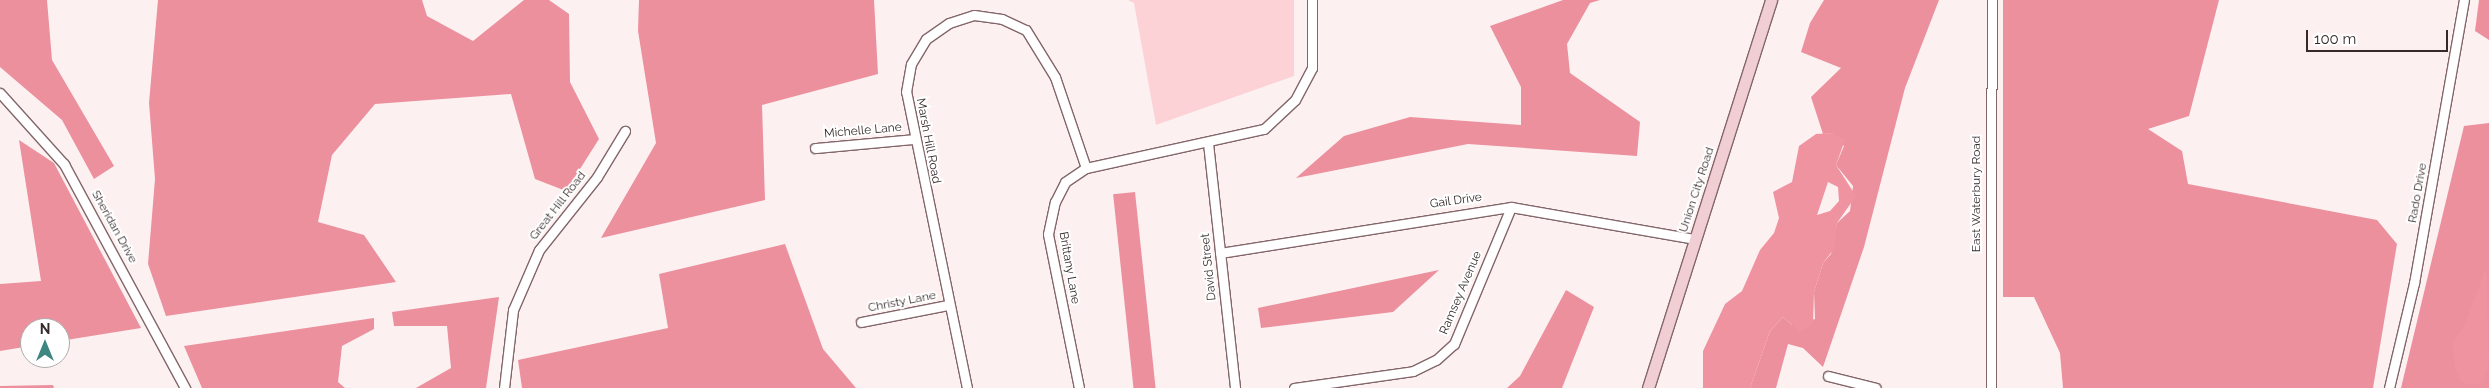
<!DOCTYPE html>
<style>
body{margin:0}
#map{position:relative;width:2489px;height:388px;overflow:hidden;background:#fdf0f1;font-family:Raleway,sans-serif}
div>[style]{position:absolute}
.green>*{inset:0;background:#fcd2d6}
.forest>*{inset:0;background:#ec909d;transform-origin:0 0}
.water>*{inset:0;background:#f093a1}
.roads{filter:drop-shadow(1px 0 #826669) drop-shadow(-1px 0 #826669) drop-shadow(0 1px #826669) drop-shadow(0 -1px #826669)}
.street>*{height:9px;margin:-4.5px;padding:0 4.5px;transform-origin:4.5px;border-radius:4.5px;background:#fff}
.secondary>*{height:11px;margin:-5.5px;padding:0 5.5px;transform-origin:5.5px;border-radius:5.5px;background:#f1ced4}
span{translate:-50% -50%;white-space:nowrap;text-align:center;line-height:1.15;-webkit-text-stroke:4px #fff;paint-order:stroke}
.street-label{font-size:12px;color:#362a2b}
.north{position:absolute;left:20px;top:318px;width:50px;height:50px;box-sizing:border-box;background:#fff;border:1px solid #afaaaa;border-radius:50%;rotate:0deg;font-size:14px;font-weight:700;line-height:20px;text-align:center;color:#362a2b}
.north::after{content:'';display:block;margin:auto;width:18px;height:22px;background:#3e8682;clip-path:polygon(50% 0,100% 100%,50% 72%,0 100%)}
.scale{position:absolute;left:2306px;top:30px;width:142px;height:22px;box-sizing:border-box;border:2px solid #362a2b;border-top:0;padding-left:6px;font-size:15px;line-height:18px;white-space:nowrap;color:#362a2b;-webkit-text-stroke:4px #fff;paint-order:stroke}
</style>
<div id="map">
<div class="green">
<i style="clip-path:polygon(1128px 0,1294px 0,1294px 76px,1156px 125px,1134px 3px)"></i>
</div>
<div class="forest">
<i style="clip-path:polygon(0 0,47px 0,52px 60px,114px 166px,94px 179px,62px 120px,0 67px)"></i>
<i style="clip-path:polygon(158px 0,422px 0,427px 16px,473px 41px,524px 0,549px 0,569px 14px,570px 82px,599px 139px,566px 191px,535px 179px,511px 94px,375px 104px,332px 155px,318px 222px,364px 235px,396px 282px,166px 316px,148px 264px,155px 179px,149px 103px)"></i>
<i style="clip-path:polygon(639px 0,874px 0,878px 74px,762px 105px,765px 200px,601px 238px,656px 143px,638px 31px)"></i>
<i style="clip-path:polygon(1563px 0,1600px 0,1590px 3px,1567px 44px,1570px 73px,1640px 122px,1637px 156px,1468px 144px,1296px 178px,1344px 136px,1410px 117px,1521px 125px,1521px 87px,1490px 26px)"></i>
<i style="clip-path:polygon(1824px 0,1939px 0,1905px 88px,1864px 247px,1823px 367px,1803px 348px,1788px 344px,1776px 388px,1750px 388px,1770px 331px,1783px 317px,1792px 325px,1815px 319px,1814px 292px,1823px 263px,1831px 254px,1837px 223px,1850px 211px,1853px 186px,1836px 165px,1844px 146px,1832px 133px,1823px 134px,1811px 97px,1841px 68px,1801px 52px,1810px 23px)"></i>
<i style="clip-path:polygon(2003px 0,2219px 0,2189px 116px,2148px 129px,2182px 151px,2188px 184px,2377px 220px,2397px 244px,2373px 388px,2063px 388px,2060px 353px,2034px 297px,2003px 297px)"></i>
<i style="clip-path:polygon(2479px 0,2489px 0,2489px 40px,2475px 31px)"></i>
<i style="clip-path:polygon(2489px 123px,2489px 388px,2401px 388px,2464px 126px)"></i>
<i style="clip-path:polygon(19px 140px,54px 163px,141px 328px,60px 341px,60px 328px,30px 328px,30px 346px,0 351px,0 284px,41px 281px)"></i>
<i style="left:1135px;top:192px;width:197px;height:22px;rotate:84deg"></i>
<i style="clip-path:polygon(785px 244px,823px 349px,856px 388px,522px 388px,518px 360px,668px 328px,659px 274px)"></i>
<i style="clip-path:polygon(1439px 270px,1393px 312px,1261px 328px,1258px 308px)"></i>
<i style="clip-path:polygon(1566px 290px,1594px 307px,1562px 388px,1507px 388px,1520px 376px)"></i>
<i style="clip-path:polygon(499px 297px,486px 388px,416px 388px,451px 368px,447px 326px,394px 326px,392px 312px)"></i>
<i style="clip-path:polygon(374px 318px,374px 329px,342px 346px,338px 382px,345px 388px,202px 388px,184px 346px)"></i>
<i style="clip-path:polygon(53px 385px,54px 388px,0 388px,0 386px)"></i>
</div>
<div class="water">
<i style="clip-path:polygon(evenodd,1816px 134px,1832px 133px,1845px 140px,1836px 165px,1856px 196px,1837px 223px,1834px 249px,1823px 263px,1814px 292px,1813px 324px,1800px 332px,1783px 317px,1770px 331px,1750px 388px,1703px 388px,1703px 351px,1725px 304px,1742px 291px,1760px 250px,1774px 233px,1779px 218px,1773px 192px,1792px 182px,1799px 146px,1816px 134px,1828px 182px,1838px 187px,1839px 201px,1830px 211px,1817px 215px,1828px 182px)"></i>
<i style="clip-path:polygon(2486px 267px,2489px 363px,2483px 383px,2469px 385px,2460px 380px,2455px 368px,2452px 343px,2464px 327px)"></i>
</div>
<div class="roads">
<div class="street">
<i style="left:0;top:93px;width:96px;rotate:48deg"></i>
<i style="left:64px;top:164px;width:255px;rotate:61.6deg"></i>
<i style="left:1208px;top:143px;width:246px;rotate:83.7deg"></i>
<i style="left:815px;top:148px;width:99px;rotate:-5.2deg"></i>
<i style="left:1220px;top:253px;width:295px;rotate:-9deg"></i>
<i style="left:1511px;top:207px;width:187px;rotate:9.9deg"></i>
<i style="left:861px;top:322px;width:89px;rotate:-11.1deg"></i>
<i style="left:1828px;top:376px;width:49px;rotate:14deg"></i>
<i style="left:504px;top:388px;width:79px;rotate:-83.4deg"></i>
<i style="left:513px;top:310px;width:65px;rotate:-66.6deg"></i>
<i style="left:539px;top:250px;width:93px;rotate:-51.5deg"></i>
<i style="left:597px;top:177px;width:54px;rotate:-58.7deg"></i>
<i style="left:967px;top:388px;width:302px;rotate:-101.6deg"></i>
<i style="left:906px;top:92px;width:28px;rotate:-80deg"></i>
<i style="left:911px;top:64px;width:29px;rotate:-59deg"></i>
<i style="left:926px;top:39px;width:28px;rotate:-35deg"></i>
<i style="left:949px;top:23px;width:26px;rotate:-18deg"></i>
<i style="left:974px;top:15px;width:28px;rotate:8deg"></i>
<i style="left:1002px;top:19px;width:26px;rotate:25deg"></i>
<i style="left:1026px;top:30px;width:55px;rotate:58.3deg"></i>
<i style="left:1055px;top:77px;width:96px;rotate:71.2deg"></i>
<i style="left:1079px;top:388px;width:157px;rotate:-101.4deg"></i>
<i style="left:1048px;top:234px;width:33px;rotate:-78deg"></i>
<i style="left:1055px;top:202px;width:22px;rotate:-63deg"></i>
<i style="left:1065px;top:182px;width:25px;rotate:-34deg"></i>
<i style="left:1086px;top:168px;width:182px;rotate:-12.4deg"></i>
<i style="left:1264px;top:129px;width:42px;rotate:-43.1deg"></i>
<i style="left:1295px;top:100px;width:36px;rotate:-62deg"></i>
<i style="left:1312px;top:68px;width:68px;rotate:-90deg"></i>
<i style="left:1294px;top:388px;width:120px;rotate:-8.1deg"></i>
<i style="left:1413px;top:371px;width:25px;rotate:-26deg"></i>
<i style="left:1436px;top:360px;width:24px;rotate:-42deg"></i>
<i style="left:1454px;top:344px;width:148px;rotate:-67.4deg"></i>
<i style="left:1991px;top:388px;width:388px;rotate:-89.9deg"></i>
<i style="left:2389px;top:388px;width:108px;rotate:-76.6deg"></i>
<i style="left:2414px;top:283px;width:287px;rotate:-80deg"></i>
</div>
<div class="secondary">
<i style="left:1648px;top:388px;width:407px;rotate:-72.4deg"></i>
</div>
</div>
<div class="street-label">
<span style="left:863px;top:131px;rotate:-5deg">Michelle Lane</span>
<span style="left:928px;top:141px;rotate:79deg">Marsh Hill Road</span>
<span style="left:1697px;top:190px;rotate:-72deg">Union City Road</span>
<span style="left:2418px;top:193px;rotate:-80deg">Rado Drive</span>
<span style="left:1977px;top:194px;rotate:-90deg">East Waterbury Road</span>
<span style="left:1456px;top:201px;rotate:-8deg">Gail Drive</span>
<span style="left:558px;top:206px;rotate:-52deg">Great Hill Road</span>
<span style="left:114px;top:227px;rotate:61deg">Sheridan Drive</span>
<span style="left:1209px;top:267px;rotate:-96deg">David Street</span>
<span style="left:1069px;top:268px;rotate:80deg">Brittany Lane</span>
<span style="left:1461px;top:293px;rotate:-67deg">Ramsey Avenue</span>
<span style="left:902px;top:302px;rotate:-11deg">Christy Lane</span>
</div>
<div class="north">N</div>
<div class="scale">100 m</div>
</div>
